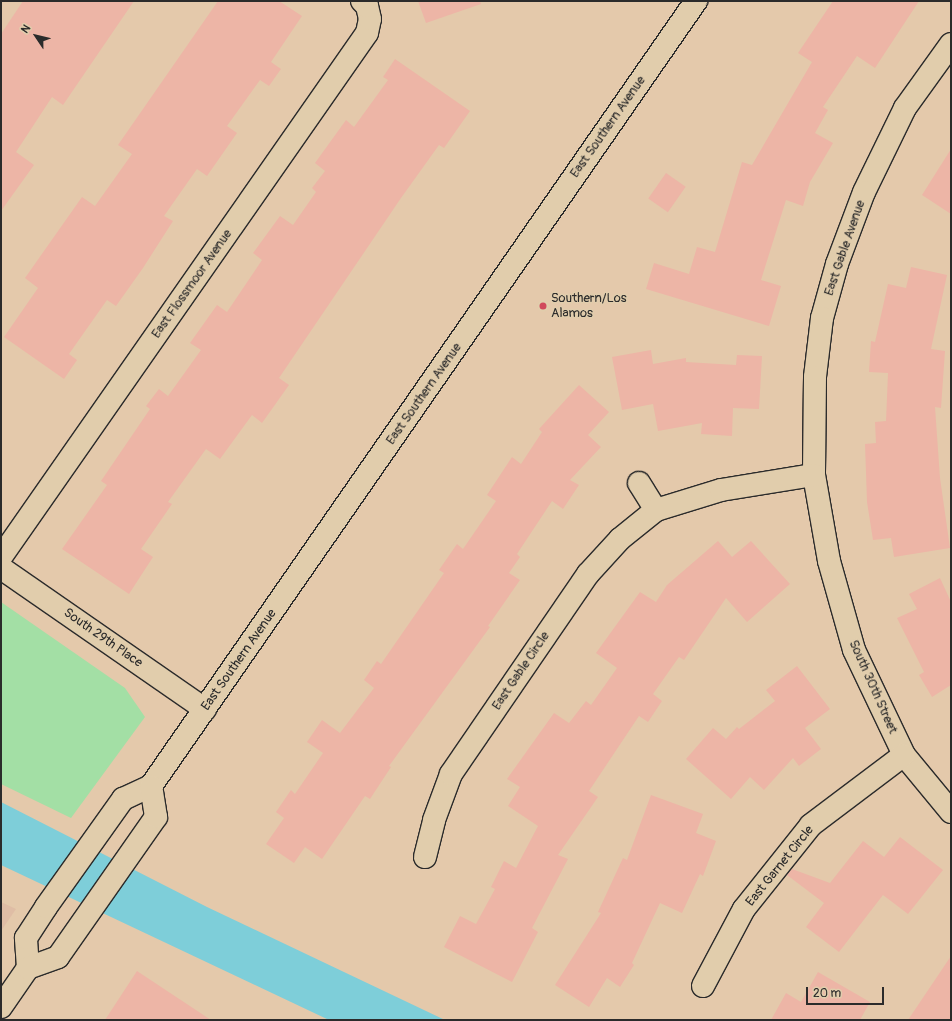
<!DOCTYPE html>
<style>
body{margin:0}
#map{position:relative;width:952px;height:1021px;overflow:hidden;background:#e4c9ab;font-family:Pangolin,sans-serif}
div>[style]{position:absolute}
.built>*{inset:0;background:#dfbda5}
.green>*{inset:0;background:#a3dfa5}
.water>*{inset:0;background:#7eced9}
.building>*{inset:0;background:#edb5a6;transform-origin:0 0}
.roads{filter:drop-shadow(1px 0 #2b2b2b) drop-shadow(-1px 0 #2b2b2b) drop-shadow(0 1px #2b2b2b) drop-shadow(0 -1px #2b2b2b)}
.minor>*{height:22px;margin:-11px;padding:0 11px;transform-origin:11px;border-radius:11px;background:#e1cdac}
.secondary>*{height:22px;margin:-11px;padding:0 11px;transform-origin:11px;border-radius:11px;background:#e1cdac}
.dots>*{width:11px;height:11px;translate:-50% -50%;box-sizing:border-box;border:2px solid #e1cdac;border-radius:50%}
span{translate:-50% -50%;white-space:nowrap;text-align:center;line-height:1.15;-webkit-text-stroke:3px #e1cdac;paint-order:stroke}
.street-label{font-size:13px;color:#2b2b2b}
.poi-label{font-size:13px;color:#2b2b2b}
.left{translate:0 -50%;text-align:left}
.frame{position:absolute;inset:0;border:2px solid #2b2b2b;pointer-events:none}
.north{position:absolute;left:16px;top:16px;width:40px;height:40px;-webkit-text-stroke:3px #e1cdac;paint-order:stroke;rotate:305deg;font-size:11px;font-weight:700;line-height:16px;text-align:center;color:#2b2b2b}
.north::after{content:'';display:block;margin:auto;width:14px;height:18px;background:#2b2b2b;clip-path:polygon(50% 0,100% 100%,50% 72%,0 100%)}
.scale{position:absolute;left:806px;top:987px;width:78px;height:18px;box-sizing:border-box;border:2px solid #2b2b2b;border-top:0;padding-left:5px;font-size:12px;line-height:14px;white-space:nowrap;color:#2b2b2b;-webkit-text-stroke:3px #e1cdac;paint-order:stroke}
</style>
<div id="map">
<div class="built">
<i style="clip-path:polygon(1px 902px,16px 909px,1px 931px)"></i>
</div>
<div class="green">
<i style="clip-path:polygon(1px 602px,125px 688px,145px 717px,71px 818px,1px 784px)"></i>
</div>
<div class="water">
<i style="clip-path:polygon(1px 802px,207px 907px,445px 1020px,329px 1020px,1px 865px)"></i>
</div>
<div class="building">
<i style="clip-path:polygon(23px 1px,134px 1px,63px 105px,52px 97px,16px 152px,34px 165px,1px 211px,1px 34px)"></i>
<i style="clip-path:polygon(218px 1px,279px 1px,302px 16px,271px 62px,281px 69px,269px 86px,260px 80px,227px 126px,237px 133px,207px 176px,197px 169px,164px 216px,173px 221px,143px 268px,116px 306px,107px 300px,69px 354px,77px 360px,64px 379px,4px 337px,38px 288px,25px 278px,82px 197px,95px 206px,132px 154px,118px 145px)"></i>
<i style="clip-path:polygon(418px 1px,480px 1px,481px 4px,426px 23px)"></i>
<i style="clip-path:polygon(833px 1px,919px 1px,875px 68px,857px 56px,823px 107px,828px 110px,815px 133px,833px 143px,810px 182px,803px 206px,786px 200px,761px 280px,781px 286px,769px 326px,646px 289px,654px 263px,689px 274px,697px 247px,715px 252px,742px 162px,752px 165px,812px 62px,798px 53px)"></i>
<i style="clip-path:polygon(395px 59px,470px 111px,444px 148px,439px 145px,401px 198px,279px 378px,289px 385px,262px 423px,252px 415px,220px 459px,206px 449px,168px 502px,172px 504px,141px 549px,153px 557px,129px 594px,62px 549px,107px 485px,101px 481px,150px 409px,146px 406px,159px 389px,168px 396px,201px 350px,190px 343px,217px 305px,227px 312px,262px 260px,253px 253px,280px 216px,293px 225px,316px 192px,312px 188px,325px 171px,315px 163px,346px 120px,354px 127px,388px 80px,383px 77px)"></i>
<i style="clip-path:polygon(951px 149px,951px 214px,922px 195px)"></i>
<i style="left:666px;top:173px;width:24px;height:31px;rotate:35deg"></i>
<i style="clip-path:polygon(911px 267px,947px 275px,931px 349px,945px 351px,941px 408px,935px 407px,940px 478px,950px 548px,894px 557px,891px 538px,873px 540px,867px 502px,865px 444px,876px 443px,875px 422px,886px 421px,888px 373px,869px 372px,871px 341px,875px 342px,888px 284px,906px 288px)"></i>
<i style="clip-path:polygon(651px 350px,653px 364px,686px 358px,686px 362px,736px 365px,737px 355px,762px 356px,759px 409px,733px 408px,732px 436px,701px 434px,702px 423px,658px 431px,653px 404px,622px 410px,612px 357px)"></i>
<i style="clip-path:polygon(579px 385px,609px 412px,588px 435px,601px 447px,570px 480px,579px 485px,563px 509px,552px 501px,517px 554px,520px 557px,509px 573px,520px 580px,488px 626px,490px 627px,389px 766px,391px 767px,370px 799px,365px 796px,322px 859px,305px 847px,294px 863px,266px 844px,284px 818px,276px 812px,291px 790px,295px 794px,323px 753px,307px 742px,322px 720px,340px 733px,374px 688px,364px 680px,377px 661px,381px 664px,444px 573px,439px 570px,457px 544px,463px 549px,496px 501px,487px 495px,512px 457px,521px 464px,542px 432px,539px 429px)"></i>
<i style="clip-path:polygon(718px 541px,732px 557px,751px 541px,790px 584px,747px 622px,726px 598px,684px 660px,679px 657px,653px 694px,662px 701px,648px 722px,639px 716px,589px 791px,598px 797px,558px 855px,568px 859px,532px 928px,538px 932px,512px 982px,444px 947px,460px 916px,476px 924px,495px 889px,491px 887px,504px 861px,516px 868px,538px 826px,508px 806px,520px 787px,507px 779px,554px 713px,569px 723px,586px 701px,591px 705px,617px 668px,596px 653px,640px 592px,656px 602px,667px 585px)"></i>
<i style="clip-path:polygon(940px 578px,951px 602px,951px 685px,932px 697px,919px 675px,924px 672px,897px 618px,917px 609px,909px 594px)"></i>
<i style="clip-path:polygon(797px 666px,830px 709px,805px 728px,821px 749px,799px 766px,793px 758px,764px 790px,750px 777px,731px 799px,686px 759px,713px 728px,726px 739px,737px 727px,739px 729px,775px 701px,766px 690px)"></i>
<i style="clip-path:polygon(651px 795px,703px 814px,696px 833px,716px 841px,703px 876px,700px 874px,682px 913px,660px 903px,632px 963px,634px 965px,620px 987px,607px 978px,589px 1007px,555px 985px,601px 913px,598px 912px,623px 858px,627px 860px)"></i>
<i style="clip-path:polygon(900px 837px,943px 870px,908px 914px,883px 895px,839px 952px,806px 927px,824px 903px,787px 875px,792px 869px,830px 883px,863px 841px,884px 857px)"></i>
<i style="clip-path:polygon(951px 956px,951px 1020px,908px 1020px)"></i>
<i style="clip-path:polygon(137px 971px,211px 1020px,105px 1020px)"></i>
<i style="clip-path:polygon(818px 972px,870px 1002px,860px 1020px,771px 1020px,786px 993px,801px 1002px)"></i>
</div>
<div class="roads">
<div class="minor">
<i style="left:951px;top:44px;width:79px;rotate:125.7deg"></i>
<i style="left:905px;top:108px;width:93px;rotate:116deg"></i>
<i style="left:864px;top:192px;width:77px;rotate:110.6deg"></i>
<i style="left:837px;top:264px;width:56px;rotate:105.5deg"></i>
<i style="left:822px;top:318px;width:59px;rotate:96.8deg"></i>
<i style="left:815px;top:377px;width:98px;rotate:90.6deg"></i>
<i style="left:814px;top:475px;width:87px;rotate:80.1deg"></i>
<i style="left:829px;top:561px;width:92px;rotate:74.3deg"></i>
<i style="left:854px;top:650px;width:116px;rotate:64.5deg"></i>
<i style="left:904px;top:755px;width:74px;rotate:50.5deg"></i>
<i style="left:639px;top:483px;width:32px;rotate:58deg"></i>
<i style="left:1px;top:557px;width:639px;rotate:-55.07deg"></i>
<i style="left:367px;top:33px;width:14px;rotate:-78deg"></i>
<i style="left:370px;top:19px;width:13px;rotate:-103deg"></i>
<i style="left:367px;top:6px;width:7px;rotate:-135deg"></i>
<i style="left:1px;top:568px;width:248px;rotate:34.7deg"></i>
<i style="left:425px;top:857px;width:38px;rotate:-76deg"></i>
<i style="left:434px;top:820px;width:49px;rotate:-69.7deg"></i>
<i style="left:451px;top:774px;width:242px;rotate:-55.6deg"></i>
<i style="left:588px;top:574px;width:47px;rotate:-47.6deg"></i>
<i style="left:620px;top:539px;width:46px;rotate:-38.9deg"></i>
<i style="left:656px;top:510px;width:68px;rotate:-17.1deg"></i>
<i style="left:721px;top:490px;width:94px;rotate:-9.2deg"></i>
<i style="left:703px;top:986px;width:87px;rotate:-62deg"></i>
<i style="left:744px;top:909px;width:107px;rotate:-51.4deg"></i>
<i style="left:811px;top:825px;width:116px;rotate:-37deg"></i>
</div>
<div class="secondary">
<i style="left:28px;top:968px;width:30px;rotate:-94deg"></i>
<i style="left:26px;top:938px;width:37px;rotate:-57deg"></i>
<i style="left:46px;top:907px;width:133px;rotate:-54.5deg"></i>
<i style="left:123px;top:799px;width:31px;rotate:-25deg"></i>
<i style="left:151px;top:786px;width:956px;rotate:-55.23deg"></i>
<i style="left:1px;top:1007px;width:47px;rotate:-55.3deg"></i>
<i style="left:28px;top:968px;width:32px;rotate:-20deg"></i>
<i style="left:58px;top:957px;width:171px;rotate:-55deg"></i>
<i style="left:156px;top:817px;width:31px;rotate:-99deg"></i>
</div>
</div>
<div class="dots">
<i style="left:543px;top:306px;background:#d1495b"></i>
</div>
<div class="street-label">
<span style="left:608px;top:127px;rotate:-55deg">East Southern Avenue</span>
<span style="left:845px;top:248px;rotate:-71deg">East Gable Avenue</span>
<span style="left:192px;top:284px;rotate:-55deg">East Flossmoor Avenue</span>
<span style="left:424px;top:394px;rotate:-55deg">East Southern Avenue</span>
<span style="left:103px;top:638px;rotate:35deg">South 29th Place</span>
<span style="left:239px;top:660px;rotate:-55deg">East Southern Avenue</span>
<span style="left:521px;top:671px;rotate:-56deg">East Gable Circle</span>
<span style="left:873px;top:687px;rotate:66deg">South 30th Street</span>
<span style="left:780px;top:866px;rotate:-51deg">East Garnet Circle</span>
</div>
<div class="poi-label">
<span class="left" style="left:551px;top:306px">Southern/Los<br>Alamos</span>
</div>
<div class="frame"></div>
<div class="north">N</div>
<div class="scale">20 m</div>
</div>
